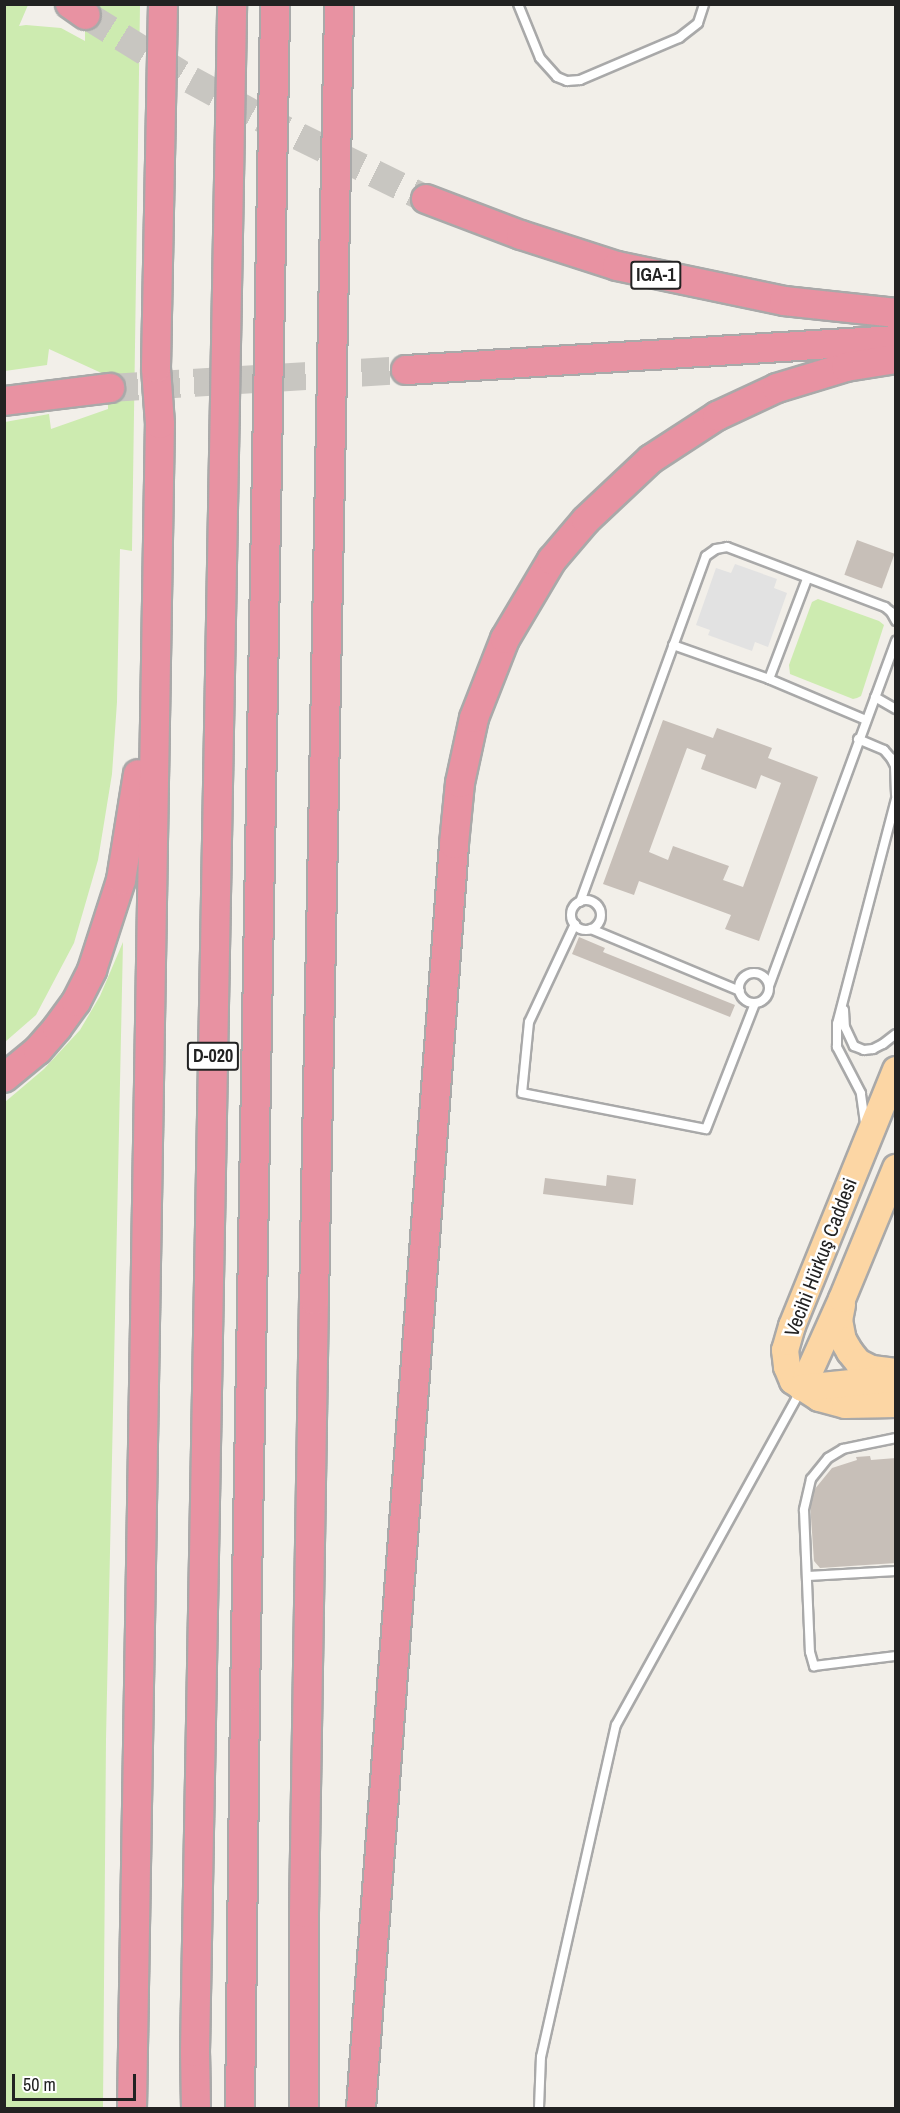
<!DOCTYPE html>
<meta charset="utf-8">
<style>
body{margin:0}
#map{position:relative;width:900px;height:2113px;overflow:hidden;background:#f2efe9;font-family:"Archivo Narrow",sans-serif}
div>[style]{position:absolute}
.grass>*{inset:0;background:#cdebb0}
.parking>*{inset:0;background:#e2e2e2}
.building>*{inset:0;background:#c7bfb8;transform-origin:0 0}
.highway-tunnel>*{height:28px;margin-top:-14px;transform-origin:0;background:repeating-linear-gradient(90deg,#c8c6c1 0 28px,transparent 0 42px)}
.roads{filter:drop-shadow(2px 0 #a9a9a9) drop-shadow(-2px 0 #a9a9a9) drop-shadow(0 2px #a9a9a9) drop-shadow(0 -2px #a9a9a9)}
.lane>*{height:8px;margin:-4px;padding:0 4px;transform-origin:4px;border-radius:4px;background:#fff}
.lane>.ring{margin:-4px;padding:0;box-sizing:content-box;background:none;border:8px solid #fff;border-radius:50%}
.primary>*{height:26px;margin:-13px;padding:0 13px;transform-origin:13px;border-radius:13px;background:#fcd6a4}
.highway>*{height:28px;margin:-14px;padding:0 14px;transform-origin:14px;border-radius:14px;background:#e892a2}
span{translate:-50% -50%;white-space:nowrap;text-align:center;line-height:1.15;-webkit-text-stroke:5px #fff;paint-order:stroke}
.shield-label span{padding:2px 4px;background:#fff;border:2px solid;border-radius:4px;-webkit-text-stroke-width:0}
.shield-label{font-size:18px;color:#222;font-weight:700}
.street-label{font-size:20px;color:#222}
.frame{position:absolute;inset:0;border:6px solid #222;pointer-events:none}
.scale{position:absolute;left:12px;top:2074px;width:124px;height:27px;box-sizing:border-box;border:3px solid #222;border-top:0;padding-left:8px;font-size:18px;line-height:21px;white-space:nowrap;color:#222;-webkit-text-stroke:4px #fff;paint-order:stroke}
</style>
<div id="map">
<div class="grass">
<i style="clip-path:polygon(5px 5px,28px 5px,19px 26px,26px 25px,61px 28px,85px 41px,85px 5px,140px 5px,132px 551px,120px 549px,117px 702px,112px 774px,98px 860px,74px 943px,36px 1015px,5px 1042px,5px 422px,49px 414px,51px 429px,108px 409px,108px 376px,49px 349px,47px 365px,5px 371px)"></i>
<i style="clip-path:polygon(818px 599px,879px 621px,884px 625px,861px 696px,857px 698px,853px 699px,790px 674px,789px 665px,812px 602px)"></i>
<i style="clip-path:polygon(123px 942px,106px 1740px,103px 2108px,5px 2108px,5px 1102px,44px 1069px,80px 1030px,100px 996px)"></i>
</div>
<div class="parking">
<i style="clip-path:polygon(735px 564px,777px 579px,774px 588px,787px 593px,768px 647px,755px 642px,752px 651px,708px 635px,710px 630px,696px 625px,716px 568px,731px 573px)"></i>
</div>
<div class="building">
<i style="left:857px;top:540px;width:40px;height:37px;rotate:20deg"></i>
<i style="clip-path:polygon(evenodd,663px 720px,713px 738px,717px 728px,772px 748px,768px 758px,818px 777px,759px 941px,725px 929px,731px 915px,639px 881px,634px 895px,603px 884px,663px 720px,687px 748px,706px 755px,701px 769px,756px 789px,761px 775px,781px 783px,743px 887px,723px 880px,729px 866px,673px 846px,668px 860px,649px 852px,687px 748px)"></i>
<i style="clip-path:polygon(579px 937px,605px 948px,603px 952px,735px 1005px,730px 1017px,572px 954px)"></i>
<i style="clip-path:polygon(607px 1175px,636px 1179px,633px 1205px,543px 1194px,545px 1178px,606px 1186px)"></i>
<i style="clip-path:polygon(870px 1456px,871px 1460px,896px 1458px,896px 1563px,820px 1568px,814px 1561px,810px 1503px,814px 1490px,832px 1468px,857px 1460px,856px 1457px)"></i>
</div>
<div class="highway-tunnel">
<i style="left:86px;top:15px;width:123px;rotate:31.8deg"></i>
<i style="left:191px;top:80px;width:80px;rotate:28.5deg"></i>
<i style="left:261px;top:118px;width:184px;rotate:26.1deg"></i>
<i style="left:110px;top:388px;width:297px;rotate:-3.5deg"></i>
</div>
<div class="roads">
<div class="lane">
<i style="left:518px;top:4px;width:58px;rotate:67.8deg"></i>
<i style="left:540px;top:58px;width:25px;rotate:48deg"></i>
<i style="left:557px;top:77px;width:11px;rotate:22deg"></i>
<i style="left:567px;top:81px;width:13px;rotate:-4deg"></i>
<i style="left:580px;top:80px;width:108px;rotate:-23deg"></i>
<i style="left:679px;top:38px;width:24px;rotate:-38deg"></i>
<i style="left:698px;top:23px;width:20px;rotate:-72deg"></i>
<i style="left:673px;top:645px;width:102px;rotate:19.5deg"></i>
<i style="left:769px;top:679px;width:105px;rotate:22.9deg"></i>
<i style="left:769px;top:679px;width:107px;rotate:-69.2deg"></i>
<i style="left:875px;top:697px;width:24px;rotate:30deg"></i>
<i style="left:858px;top:739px;width:28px;rotate:23deg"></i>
<i style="left:884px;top:750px;width:11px;rotate:49deg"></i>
<i style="left:891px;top:758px;width:9px;rotate:63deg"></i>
<i style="left:895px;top:766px;width:29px;rotate:88deg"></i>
<i class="ring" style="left:571px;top:900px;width:22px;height:22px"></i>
<i style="left:580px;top:902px;width:368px;rotate:-70deg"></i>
<i style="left:706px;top:556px;width:12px;rotate:-35deg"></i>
<i style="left:716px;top:549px;width:11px;rotate:-10deg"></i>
<i style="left:727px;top:547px;width:169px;rotate:20.8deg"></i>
<i style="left:885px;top:607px;width:8px;rotate:40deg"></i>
<i style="left:891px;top:612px;width:10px;rotate:61deg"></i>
<i style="left:575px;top:924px;width:108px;rotate:115.1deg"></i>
<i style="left:529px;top:1022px;width:71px;rotate:95.6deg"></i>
<i style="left:522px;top:1093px;width:187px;rotate:11.1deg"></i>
<i style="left:706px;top:1129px;width:135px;rotate:-68.7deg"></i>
<i style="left:591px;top:929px;width:161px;rotate:22.6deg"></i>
<i class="ring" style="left:739px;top:973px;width:22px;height:22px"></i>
<i style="left:769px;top:986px;width:368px;rotate:-69.8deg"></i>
<i style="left:844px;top:1010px;width:17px;rotate:87deg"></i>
<i style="left:845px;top:1027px;width:21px;rotate:65deg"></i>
<i style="left:854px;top:1046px;width:11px;rotate:22deg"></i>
<i style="left:864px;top:1050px;width:9px;rotate:-6deg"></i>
<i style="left:873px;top:1049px;width:11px;rotate:-27deg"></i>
<i style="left:883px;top:1044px;width:16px;rotate:-38deg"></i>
<i style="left:865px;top:1123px;width:30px;rotate:-98deg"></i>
<i style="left:861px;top:1093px;width:52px;rotate:-117.6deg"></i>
<i style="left:837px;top:1047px;width:23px;rotate:-90deg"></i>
<i style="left:837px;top:1024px;width:233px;rotate:-75.3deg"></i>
<i style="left:896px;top:1438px;width:54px;rotate:168.3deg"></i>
<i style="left:843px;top:1449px;width:17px;rotate:149deg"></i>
<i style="left:828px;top:1458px;width:27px;rotate:129deg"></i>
<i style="left:811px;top:1479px;width:32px;rotate:103deg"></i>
<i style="left:804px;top:1510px;width:142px;rotate:87.6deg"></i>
<i style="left:810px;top:1652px;width:15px;rotate:74deg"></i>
<i style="left:814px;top:1666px;width:83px;rotate:-7deg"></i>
<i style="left:808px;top:1576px;width:88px;rotate:-3.3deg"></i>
<i style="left:539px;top:2108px;width:51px;rotate:-87.8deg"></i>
<i style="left:541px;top:2057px;width:340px;rotate:-77.3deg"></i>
<i style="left:616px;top:1725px;width:380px;rotate:-61.1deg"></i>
</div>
<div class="primary">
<i style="left:896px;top:1070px;width:276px;rotate:112.1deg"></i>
<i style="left:792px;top:1326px;width:25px;rotate:106deg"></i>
<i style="left:785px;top:1350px;width:17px;rotate:83deg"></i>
<i style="left:787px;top:1367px;width:15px;rotate:67deg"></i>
<i style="left:793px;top:1381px;width:31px;rotate:33deg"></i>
<i style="left:819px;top:1398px;width:27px;rotate:15deg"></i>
<i style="left:845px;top:1405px;width:51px;rotate:-1.1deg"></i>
<i style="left:842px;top:1305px;width:15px;rotate:101deg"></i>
<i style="left:839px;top:1320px;width:20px;rotate:79deg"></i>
<i style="left:843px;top:1340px;width:14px;rotate:60deg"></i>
<i style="left:850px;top:1352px;width:13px;rotate:51deg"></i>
<i style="left:858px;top:1362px;width:16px;rotate:27deg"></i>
<i style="left:872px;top:1369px;width:24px;rotate:7deg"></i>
<i style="left:802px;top:1388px;width:98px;rotate:-65.8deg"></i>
<i style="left:842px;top:1299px;width:142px;rotate:-67.6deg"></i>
<i style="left:802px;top:1388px;width:89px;rotate:-5.8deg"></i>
</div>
<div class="highway">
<i style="left:70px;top:4px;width:19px;rotate:35deg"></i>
<i style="left:426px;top:199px;width:102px;rotate:20.8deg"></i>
<i style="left:521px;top:235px;width:101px;rotate:17.9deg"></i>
<i style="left:617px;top:266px;width:171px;rotate:11.8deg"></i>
<i style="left:784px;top:301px;width:113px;rotate:6.1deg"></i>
<i style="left:406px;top:370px;width:491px;rotate:-3.5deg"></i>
<i style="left:4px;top:401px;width:107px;rotate:-7deg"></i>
<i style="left:4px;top:1078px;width:44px;rotate:-39.5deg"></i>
<i style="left:38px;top:1050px;width:29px;rotate:-49deg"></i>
<i style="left:57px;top:1028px;width:32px;rotate:-54deg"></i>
<i style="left:76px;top:1002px;width:36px;rotate:-63deg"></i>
<i style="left:92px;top:970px;width:95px;rotate:-72.1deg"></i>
<i style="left:121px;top:880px;width:107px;rotate:-80.9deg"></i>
<i style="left:132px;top:2108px;width:1684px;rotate:-89.05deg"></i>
<i style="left:160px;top:424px;width:56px;rotate:-94.1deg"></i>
<i style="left:156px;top:368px;width:364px;rotate:-88.9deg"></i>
<i style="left:196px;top:2108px;width:56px;rotate:-91deg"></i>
<i style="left:195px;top:2052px;width:2048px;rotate:-88.96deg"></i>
<i style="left:240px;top:2108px;width:411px;rotate:-89.3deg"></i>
<i style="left:245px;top:1697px;width:1693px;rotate:-88.98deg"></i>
<i style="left:304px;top:2108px;width:195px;rotate:-90deg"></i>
<i style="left:304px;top:1913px;width:613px;rotate:-89.07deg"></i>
<i style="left:314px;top:1300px;width:1296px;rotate:-88.89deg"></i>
<i style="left:361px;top:2108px;width:1267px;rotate:-85.79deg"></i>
<i style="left:454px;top:844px;width:61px;rotate:-84.4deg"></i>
<i style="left:460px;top:783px;width:66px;rotate:-77.8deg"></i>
<i style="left:474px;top:718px;width:85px;rotate:-68.6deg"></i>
<i style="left:505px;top:639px;width:92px;rotate:-59.3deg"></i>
<i style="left:552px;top:560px;width:52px;rotate:-49.6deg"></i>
<i style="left:586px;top:520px;width:89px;rotate:-43.2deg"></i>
<i style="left:651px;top:459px;width:79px;rotate:-33.1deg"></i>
<i style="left:717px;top:416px;width:66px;rotate:-25deg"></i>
<i style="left:777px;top:388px;width:72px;rotate:-16.9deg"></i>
<i style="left:846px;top:367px;width:51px;rotate:-9.1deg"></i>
</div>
</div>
<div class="shield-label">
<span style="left:656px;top:275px">IGA-1</span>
<span style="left:213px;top:1056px">D-020</span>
</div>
<div class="street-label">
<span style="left:820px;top:1257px;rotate:-69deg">Vecihi Hürkuş Caddesi</span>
</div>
<div class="frame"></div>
<div class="scale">50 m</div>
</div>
